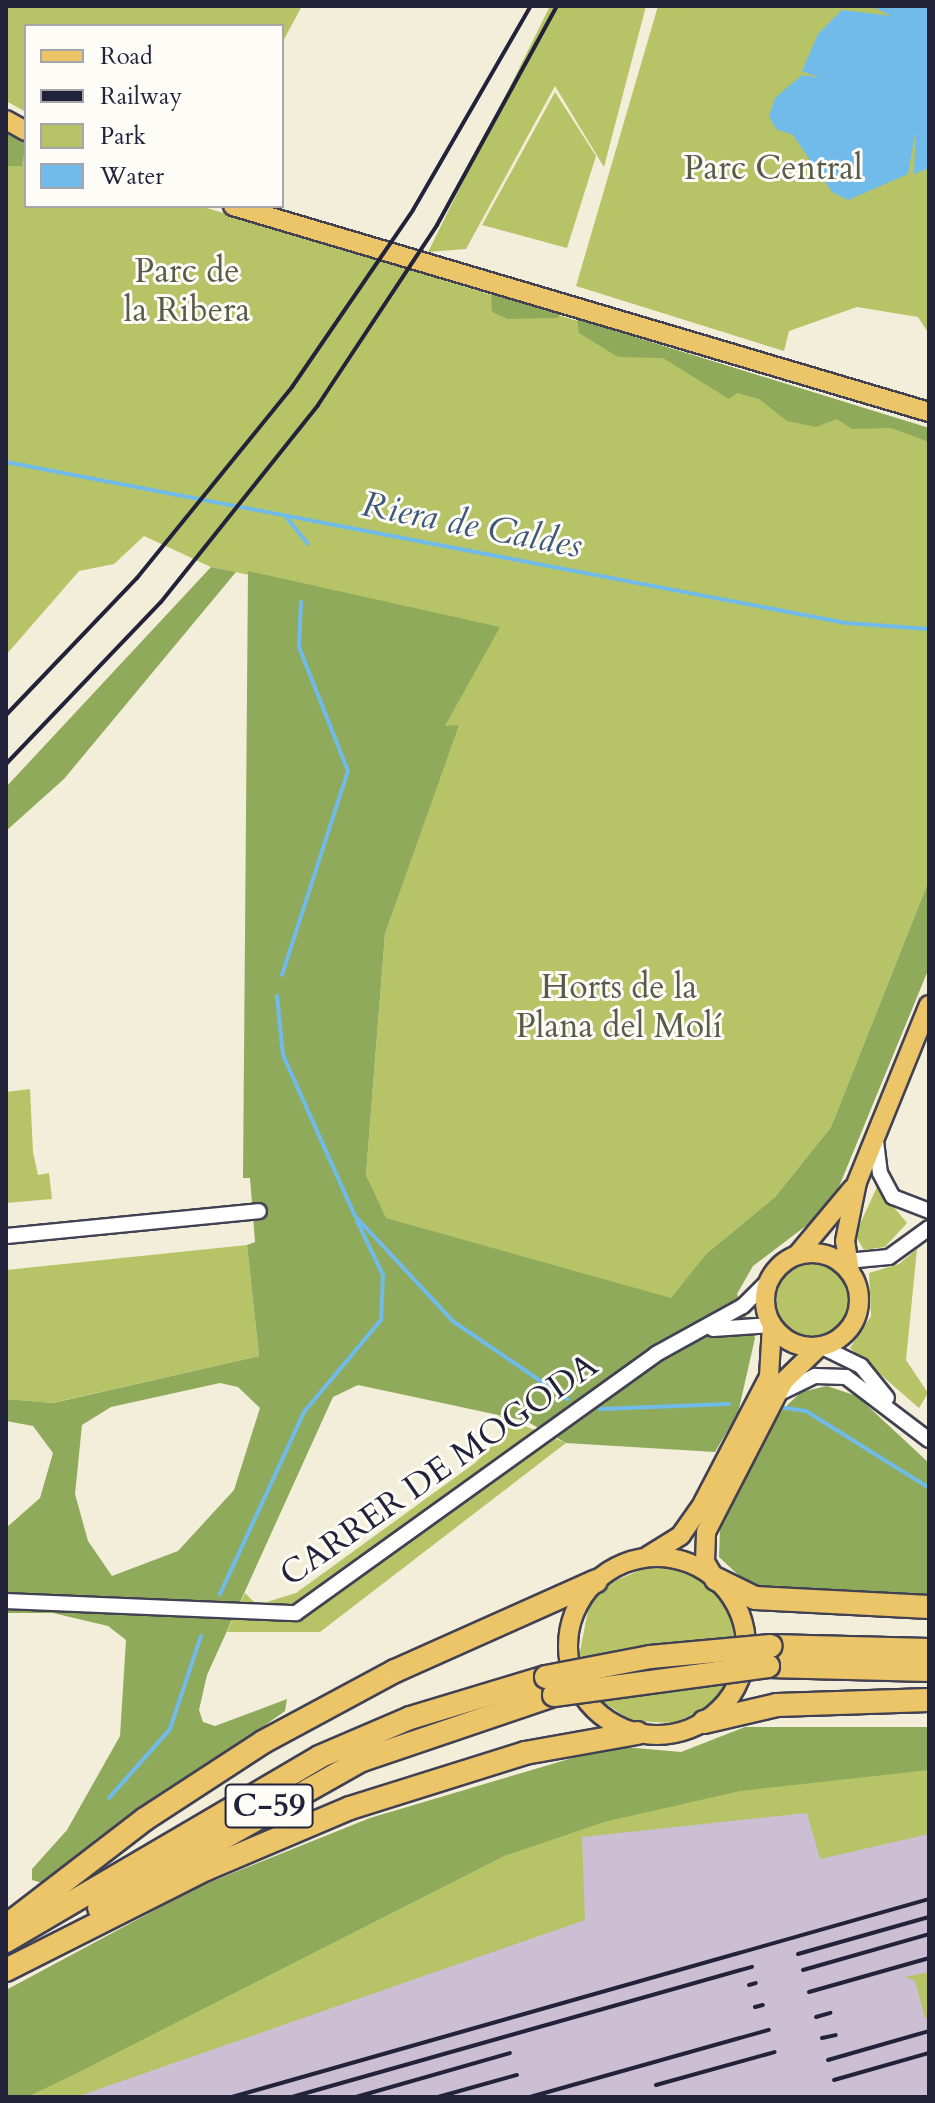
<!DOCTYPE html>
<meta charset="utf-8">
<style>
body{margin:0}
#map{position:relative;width:935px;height:2103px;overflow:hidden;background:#f3eed9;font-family:Cardo,serif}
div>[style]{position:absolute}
.industrial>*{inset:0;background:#ccbfd4}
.green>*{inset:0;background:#b6c467}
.round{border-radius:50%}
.forest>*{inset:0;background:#90aa5c}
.water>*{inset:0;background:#71bbea}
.stream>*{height:4px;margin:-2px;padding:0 2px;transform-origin:2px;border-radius:2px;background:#71bbea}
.roads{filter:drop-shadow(2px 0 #414153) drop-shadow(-2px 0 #414153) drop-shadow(0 2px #414153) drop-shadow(0 -2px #414153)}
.minor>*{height:14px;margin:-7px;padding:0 7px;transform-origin:7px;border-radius:7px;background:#fff}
.major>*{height:18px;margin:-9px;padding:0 9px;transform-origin:9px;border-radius:9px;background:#edc569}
.major>.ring{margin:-9px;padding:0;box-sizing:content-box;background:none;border:18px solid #edc569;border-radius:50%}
.highway>*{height:22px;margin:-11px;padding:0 11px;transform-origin:11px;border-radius:11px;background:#edc569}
.rail>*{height:4px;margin:-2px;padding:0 2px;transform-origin:2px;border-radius:2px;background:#22223b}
.bridges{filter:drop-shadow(2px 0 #414153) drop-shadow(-2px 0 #414153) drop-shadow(0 2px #414153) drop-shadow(0 -2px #414153)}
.highway-bridge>*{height:22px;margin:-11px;padding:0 11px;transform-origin:11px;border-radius:11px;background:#edc569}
span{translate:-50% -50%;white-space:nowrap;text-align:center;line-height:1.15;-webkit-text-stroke:6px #fdfcf7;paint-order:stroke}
.shield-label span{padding:2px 6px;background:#fdfcf7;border:2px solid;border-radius:6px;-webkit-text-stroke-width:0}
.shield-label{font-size:32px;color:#22223b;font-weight:700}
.park-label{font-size:34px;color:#565b4a}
.street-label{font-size:34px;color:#22223b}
.water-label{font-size:36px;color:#3e5878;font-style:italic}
.frame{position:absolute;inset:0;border:8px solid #22223b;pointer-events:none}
.legend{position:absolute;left:24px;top:24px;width:260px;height:184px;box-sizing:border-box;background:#fdfcf7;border:2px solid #a5a5ac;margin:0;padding:10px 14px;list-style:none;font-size:24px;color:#22223b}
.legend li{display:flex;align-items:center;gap:16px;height:40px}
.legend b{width:40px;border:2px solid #a5a5ac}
</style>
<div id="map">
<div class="industrial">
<i style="clip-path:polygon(929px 1763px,929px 2097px,6px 2097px,553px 1831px)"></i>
</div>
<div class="green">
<i style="clip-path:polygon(6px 6px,302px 6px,282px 43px,282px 26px,26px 26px,26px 112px,6px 101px)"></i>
<i style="clip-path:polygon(550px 6px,646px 6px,604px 167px,555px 86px,466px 249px,428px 252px)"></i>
<i style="clip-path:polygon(658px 6px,929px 6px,929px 334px,918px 317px,857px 307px,789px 331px,784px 351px,576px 286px)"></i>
<i style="clip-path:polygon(555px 92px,596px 156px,567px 248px,482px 225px)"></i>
<i style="clip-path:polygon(6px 129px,26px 140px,26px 206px,200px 206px,929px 428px,929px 880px,831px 1127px,775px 1197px,706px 1254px,671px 1299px,385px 1218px,366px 1175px,385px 934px,458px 726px,444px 727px,499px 627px,211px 567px,144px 536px,114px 564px,79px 571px,6px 655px)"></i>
<i style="clip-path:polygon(30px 1089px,33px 1152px,38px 1175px,49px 1173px,52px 1199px,6px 1203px,6px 1092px)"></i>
<i style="clip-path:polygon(877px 1187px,907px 1223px,885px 1247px,864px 1250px,855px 1235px)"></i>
<i style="clip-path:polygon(247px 1245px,259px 1356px,52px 1403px,6px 1399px,6px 1270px)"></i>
<i style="clip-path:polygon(917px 1249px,906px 1360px,928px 1393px,919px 1408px,850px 1348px,871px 1316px,869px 1273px,899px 1264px)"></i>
<i class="round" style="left:765px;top:1253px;width:94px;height:94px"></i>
<i style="clip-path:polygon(498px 1415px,566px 1443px,320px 1632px,227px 1632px,245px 1593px,257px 1605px,296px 1593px,475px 1463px,500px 1438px)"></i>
<i style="clip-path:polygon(653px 1565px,701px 1577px,720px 1594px,737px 1636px,579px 1657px,589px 1605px,607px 1584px)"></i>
<i style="clip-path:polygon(730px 1681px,706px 1708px,674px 1723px,631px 1721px,599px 1699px)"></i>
<i style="clip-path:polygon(929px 1763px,929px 1834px,820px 1859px,807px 1813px,582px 1837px,585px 1920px,76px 2097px,6px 2097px,404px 1893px,553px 1831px,710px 1788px)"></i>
<i style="clip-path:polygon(929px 1972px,929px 2017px,925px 2018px,915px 1981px,905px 1977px)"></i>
</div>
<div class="forest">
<i style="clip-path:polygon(6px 129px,26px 140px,22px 166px,6px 166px)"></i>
<i style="clip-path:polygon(491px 292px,560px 313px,558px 318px,508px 319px,492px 312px)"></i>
<i style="clip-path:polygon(577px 319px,929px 428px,929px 442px,891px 428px,852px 429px,837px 419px,816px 427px,787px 421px,759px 399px,737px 393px,729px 399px,663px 358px,618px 357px,579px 333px)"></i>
<i style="clip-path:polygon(211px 567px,236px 572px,64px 779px,6px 831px,6px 787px)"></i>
<i style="clip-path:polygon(evenodd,248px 571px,500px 627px,445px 726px,459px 725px,385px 934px,366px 1175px,386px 1218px,671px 1298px,706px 1254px,775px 1197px,831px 1127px,929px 880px,929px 968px,838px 1189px,815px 1219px,753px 1266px,737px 1294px,755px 1338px,738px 1413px,715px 1452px,566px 1443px,526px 1421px,358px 1385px,333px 1397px,207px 1675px,199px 1710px,203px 1722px,215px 1726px,287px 1699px,285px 1711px,42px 1883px,32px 1880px,32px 1869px,67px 1830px,120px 1736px,126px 1640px,108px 1626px,53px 1613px,6px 1613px,6px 1528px,40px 1498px,53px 1453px,33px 1426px,6px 1421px,6px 1399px,53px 1403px,259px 1356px,247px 1245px,255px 1242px,250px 1178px,243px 1178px,248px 571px,220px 1383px,238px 1387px,260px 1408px,234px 1490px,178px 1551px,112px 1576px,88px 1541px,75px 1494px,82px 1425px,111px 1407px,220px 1383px)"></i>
<i style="clip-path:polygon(827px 1386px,857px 1396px,929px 1463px,929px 1596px,750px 1586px,719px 1557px,720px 1530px,780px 1412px,801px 1392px)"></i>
<i style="clip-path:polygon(745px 1727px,929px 1727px,929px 1770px,740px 1791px,604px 1822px,504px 1856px,75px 2074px,27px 2097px,6px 2097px,6px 1990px,198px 1887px,370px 1818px,498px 1780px,613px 1746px,681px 1752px)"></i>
</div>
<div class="water">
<i style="clip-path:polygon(872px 6px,929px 6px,929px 168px,914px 174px,916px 129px,908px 174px,848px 200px,832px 192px,793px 135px,776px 129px,769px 116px,775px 98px,802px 75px,820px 78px,802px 71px,818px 34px,842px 10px,891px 16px)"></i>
</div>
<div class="stream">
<i style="left:6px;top:462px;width:855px;rotate:10.85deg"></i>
<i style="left:846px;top:623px;width:83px;rotate:4.1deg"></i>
<i style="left:287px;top:518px;width:33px;rotate:51deg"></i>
<i style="left:282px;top:975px;width:214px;rotate:-72.1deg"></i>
<i style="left:348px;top:771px;width:133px;rotate:-111.6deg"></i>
<i style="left:299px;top:647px;width:45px;rotate:-87.5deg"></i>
<i style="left:277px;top:996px;width:59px;rotate:84.2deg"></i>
<i style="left:283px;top:1055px;width:176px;rotate:65.9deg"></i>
<i style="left:355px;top:1216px;width:145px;rotate:47deg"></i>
<i style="left:454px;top:1322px;width:137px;rotate:34.3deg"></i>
<i style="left:785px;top:1408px;width:21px;rotate:8deg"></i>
<i style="left:806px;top:1411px;width:145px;rotate:32deg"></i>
<i style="left:600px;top:1409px;width:129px;rotate:-2.2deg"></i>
<i style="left:220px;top:1594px;width:200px;rotate:-65.2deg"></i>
<i style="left:304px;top:1412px;width:120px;rotate:-50.1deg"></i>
<i style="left:381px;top:1320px;width:45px;rotate:-87.5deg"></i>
<i style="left:383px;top:1275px;width:60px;rotate:-115.7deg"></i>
<i style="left:109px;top:1798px;width:92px;rotate:-48.5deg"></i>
<i style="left:170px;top:1729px;width:98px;rotate:-71.6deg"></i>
</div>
<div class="roads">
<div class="minor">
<i style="left:876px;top:1141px;width:32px;rotate:83deg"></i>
<i style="left:880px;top:1173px;width:27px;rotate:62deg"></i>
<i style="left:893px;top:1197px;width:39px;rotate:21deg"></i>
<i style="left:6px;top:1236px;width:254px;rotate:-5.6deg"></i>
<i style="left:847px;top:1261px;width:42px;rotate:-5.4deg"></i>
<i style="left:889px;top:1257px;width:49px;rotate:-35.9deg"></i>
<i style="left:713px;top:1329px;width:59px;rotate:-3.9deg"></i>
<i style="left:820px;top:1346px;width:46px;rotate:26deg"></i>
<i style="left:861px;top:1366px;width:41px;rotate:50.9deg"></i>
<i style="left:782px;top:1392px;width:37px;rotate:-26deg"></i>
<i style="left:815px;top:1376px;width:31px;rotate:2deg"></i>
<i style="left:846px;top:1377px;width:104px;rotate:37.2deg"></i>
<i style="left:6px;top:1601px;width:290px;rotate:2.4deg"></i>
<i style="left:296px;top:1613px;width:443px;rotate:-35.7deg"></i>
<i style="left:656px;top:1354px;width:99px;rotate:-28.9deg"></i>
<i style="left:743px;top:1306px;width:38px;rotate:-45deg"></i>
</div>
<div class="major">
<i style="left:6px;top:120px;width:23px;rotate:29deg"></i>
<i style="left:233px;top:206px;width:726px;rotate:16.49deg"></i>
<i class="ring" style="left:765px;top:1253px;width:76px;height:76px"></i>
<i style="left:797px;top:1255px;width:87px;rotate:-50.1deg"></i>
<i style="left:850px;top:1272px;width:31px;rotate:-99deg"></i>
<i style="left:845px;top:1241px;width:60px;rotate:-78.5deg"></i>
<i style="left:857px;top:1182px;width:191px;rotate:-67.9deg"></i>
<i style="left:648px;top:1556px;width:39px;rotate:-32deg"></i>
<i style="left:681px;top:1535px;width:39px;rotate:-55deg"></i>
<i style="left:703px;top:1503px;width:142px;rotate:-62.4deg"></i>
<i style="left:769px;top:1377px;width:52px;rotate:-86.7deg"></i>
<i class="ring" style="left:568px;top:1557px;width:160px;height:160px"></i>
<i style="left:714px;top:1577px;width:17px;rotate:-121deg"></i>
<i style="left:705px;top:1562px;width:30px;rotate:-88deg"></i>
<i style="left:706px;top:1532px;width:170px;rotate:-62.7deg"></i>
<i style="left:784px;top:1381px;width:50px;rotate:-44.2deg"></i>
</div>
<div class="highway">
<i style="left:716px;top:1579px;width:43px;rotate:26deg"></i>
<i style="left:755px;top:1598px;width:174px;rotate:3deg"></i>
<i style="left:770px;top:1646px;width:159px;rotate:1.4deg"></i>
<i style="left:768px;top:1666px;width:161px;rotate:1.4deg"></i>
<i style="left:704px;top:1722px;width:75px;rotate:-13.1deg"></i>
<i style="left:777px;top:1705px;width:152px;rotate:-1.9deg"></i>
<i style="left:99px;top:1908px;width:302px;rotate:-29.4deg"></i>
<i style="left:362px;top:1760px;width:203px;rotate:-18.7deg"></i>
<i style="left:6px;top:1926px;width:175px;rotate:-37.6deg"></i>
<i style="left:145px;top:1819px;width:141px;rotate:-33.1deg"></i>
<i style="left:263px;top:1742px;width:150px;rotate:-28.3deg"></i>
<i style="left:395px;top:1671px;width:220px;rotate:-24.1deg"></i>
<i style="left:6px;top:1941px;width:363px;rotate:-30.4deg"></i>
<i style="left:319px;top:1757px;width:99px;rotate:-23.2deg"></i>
<i style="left:410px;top:1718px;width:142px;rotate:-16.8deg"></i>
<i style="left:6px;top:1970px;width:224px;rotate:-26.8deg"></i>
<i style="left:206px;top:1869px;width:156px;rotate:-23deg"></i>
<i style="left:350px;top:1808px;width:183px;rotate:-17.4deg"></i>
<i style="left:525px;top:1753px;width:114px;rotate:-10.1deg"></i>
</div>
</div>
<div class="rail">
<i style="left:6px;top:715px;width:190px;rotate:-46.3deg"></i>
<i style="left:137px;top:578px;width:246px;rotate:-50.9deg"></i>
<i style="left:292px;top:387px;width:214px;rotate:-55.6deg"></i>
<i style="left:413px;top:210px;width:236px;rotate:-60deg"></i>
<i style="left:6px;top:764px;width:224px;rotate:-46.3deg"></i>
<i style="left:161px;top:602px;width:252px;rotate:-51.4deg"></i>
<i style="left:318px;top:405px;width:216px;rotate:-56.5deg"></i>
<i style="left:437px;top:225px;width:250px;rotate:-61.3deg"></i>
<i style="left:798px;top:1954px;width:136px;rotate:-15.8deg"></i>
<i style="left:803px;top:1970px;width:131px;rotate:-15.9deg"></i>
<i style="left:749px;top:1985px;width:7px;rotate:-16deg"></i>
<i style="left:809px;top:1992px;width:125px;rotate:-15.8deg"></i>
<i style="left:755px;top:2007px;width:8px;rotate:-14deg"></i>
<i style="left:816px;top:2017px;width:15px;rotate:-16deg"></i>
<i style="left:822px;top:2038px;width:14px;rotate:-12deg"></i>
<i style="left:828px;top:2060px;width:105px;rotate:-16deg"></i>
<i style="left:834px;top:2080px;width:99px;rotate:-15.9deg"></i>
<i style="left:656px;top:2085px;width:123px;rotate:-15.5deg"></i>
<i style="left:232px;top:2097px;width:725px;rotate:-15.86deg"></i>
<i style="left:292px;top:2097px;width:478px;rotate:-15.8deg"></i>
<i style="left:356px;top:2097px;width:160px;rotate:-15.9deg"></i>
<i style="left:438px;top:2097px;width:82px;rotate:-15.6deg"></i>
<i style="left:530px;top:2097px;width:248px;rotate:-15.7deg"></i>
</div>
<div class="bridges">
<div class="highway-bridge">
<i style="left:546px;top:1677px;width:106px;rotate:-10.9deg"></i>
<i style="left:650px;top:1657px;width:121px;rotate:-5.2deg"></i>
<i style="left:554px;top:1695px;width:216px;rotate:-7.7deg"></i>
</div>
</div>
<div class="shield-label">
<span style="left:269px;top:1806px">C-59</span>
</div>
<div class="park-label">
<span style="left:773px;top:169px">Parc Central</span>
<span style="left:187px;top:291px">Parc de<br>la Ribera</span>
<span style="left:619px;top:1007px">Horts de la<br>Plana del Molí</span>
</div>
<div class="street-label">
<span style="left:439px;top:1470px;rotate:-35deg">CARRER DE MOGODA</span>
</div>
<div class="water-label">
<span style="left:472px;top:525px;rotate:11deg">Riera de Caldes</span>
</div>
<div class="frame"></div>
<ul class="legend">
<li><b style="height:10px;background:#edc569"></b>Road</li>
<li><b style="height:10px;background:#22223b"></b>Railway</li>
<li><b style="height:22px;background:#b6c467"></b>Park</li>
<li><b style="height:22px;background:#71bbea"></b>Water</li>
</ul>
</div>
